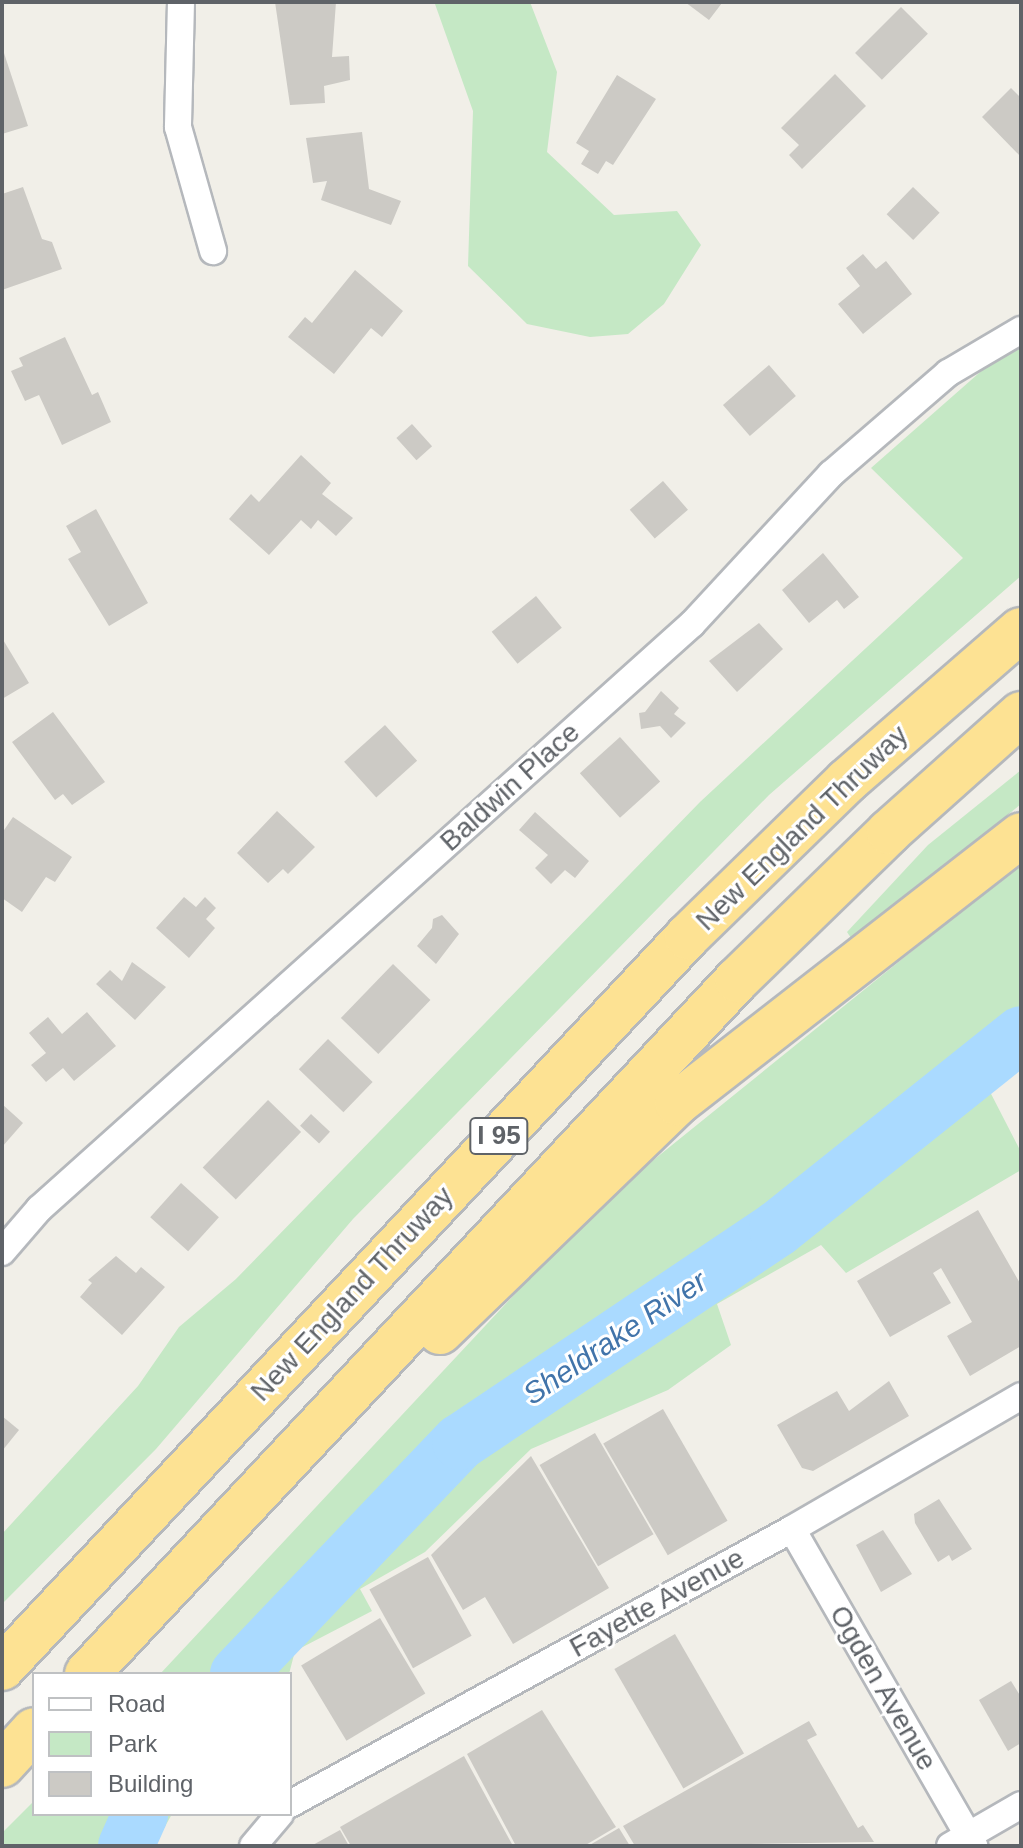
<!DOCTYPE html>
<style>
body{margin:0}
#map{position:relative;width:1023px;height:1848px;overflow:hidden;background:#f1efe8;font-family:Arial,sans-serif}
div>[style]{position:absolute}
.green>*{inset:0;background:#c5e8c5}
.river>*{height:56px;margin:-28px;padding:0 28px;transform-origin:28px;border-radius:28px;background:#aadaff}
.building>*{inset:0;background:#cccac5;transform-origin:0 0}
.roads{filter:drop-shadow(2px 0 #b5b8bc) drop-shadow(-2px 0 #b5b8bc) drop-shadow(0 2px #b5b8bc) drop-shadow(0 -2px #b5b8bc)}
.street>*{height:26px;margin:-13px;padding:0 13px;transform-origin:13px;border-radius:13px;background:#fff}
.highway>*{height:44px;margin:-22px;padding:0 22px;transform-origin:22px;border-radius:22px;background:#fde293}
span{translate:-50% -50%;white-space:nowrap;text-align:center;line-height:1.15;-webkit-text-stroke:6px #fff;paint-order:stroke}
.shield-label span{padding:2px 6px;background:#fff;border:2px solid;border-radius:6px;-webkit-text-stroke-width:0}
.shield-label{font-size:26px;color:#5f6368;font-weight:700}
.street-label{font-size:28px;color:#5f6368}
.water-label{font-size:30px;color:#4174aa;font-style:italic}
.frame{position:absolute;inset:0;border:4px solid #5f6368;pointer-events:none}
.legend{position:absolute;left:32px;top:1672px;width:260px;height:144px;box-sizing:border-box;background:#fff;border:2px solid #bfc1c3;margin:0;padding:10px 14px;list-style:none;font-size:24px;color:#5f6368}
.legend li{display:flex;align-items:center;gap:16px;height:40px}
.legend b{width:40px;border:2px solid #bfc1c3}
</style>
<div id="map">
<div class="green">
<i style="clip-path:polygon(530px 2px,557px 72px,547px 152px,614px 215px,677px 211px,701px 245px,664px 304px,628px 334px,590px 337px,527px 324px,468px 266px,473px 111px,435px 4px)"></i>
<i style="clip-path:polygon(1021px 346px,1021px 576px,769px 795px,353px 1219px,156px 1449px,2px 1604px,2px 1534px,138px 1386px,179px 1327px,236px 1279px,700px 802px,963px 558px,871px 468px,995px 359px)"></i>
<i style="clip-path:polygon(1021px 770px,1021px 804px,853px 941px,847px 932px,928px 845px)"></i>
<i style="clip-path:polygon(1021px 863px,1021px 1064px,987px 1086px,1021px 1152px,1021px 1170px,846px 1273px,821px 1245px,717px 1304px,731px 1345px,668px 1390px,531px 1449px,425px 1552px,360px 1589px,372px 1611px,295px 1651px,289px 1674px,160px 1674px,599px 1204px)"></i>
<i style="clip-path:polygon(34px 1801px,34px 1814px,172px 1814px,154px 1846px,2px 1846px,2px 1833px)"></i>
</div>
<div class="river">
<i style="left:238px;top:1674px;width:321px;rotate:-46.3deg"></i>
<i style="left:460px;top:1442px;width:382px;rotate:-33.9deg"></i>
<i style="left:777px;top:1229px;width:312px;rotate:-38.6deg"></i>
<i style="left:126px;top:1846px;width:35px;rotate:-66deg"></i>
</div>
<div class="building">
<i style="clip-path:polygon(275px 2px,336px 2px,332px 57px,349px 56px,350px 80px,324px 86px,325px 103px,290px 105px)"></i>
<i style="clip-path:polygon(685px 2px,730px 2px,722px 3px,709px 20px)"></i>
<i style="left:901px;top:7px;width:38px;height:65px;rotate:45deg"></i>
<i style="clip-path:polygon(2px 47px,28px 126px,2px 134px)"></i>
<i style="clip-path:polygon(835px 74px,866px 106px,802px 169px,789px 155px,799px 145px,781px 128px)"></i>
<i style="clip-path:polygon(617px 75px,656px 99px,613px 165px,606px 161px,598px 174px,581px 164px,589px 151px,576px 143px)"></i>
<i style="clip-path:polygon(1011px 88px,1021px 98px,1021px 157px,982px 117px)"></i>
<i style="clip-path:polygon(362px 132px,369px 189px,401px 201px,391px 225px,321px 200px,327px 181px,313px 183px,306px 138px)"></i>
<i style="clip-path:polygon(23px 187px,42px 239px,52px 242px,62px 269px,2px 290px,2px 194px)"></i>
<i style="left:913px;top:187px;width:37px;height:38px;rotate:44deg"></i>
<i style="clip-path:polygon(863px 254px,876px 269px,886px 261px,912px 294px,863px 334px,838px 304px,860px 286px,846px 268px)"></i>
<i style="clip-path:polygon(355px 270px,403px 311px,382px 337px,371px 328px,334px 374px,288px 337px,305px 317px,312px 323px)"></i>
<i style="clip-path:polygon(65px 337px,92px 395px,98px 392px,111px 422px,62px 445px,39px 395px,25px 401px,11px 371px,23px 366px,19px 358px)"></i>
<i style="left:769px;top:365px;width:41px;height:61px;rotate:49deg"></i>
<i style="left:412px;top:424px;width:30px;height:21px;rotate:48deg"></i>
<i style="clip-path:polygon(301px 455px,331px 483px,322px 494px,353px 518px,336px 536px,318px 520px,311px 529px,301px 520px,269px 555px,229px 519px,251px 494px,259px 502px)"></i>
<i style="left:663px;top:481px;width:38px;height:44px;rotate:49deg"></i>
<i style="clip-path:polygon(96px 509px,148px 603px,109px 626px,68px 559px,81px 552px,66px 526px)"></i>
<i style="clip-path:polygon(823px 553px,859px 597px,844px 609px,837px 600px,809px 623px,782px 590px)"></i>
<i style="left:536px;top:596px;width:41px;height:57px;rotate:51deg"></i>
<i style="clip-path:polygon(759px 623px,783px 649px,737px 692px,709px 661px)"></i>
<i style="clip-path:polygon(2px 638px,29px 683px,2px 699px)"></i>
<i style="clip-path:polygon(661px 691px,679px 708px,674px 714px,686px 723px,671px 738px,660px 726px,641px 729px,639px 713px,645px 712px)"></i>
<i style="clip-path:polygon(53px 712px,105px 782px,72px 805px,63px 794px,55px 800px,12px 742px)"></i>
<i style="left:385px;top:725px;width:48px;height:55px;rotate:48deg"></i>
<i style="left:620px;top:737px;width:60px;height:54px;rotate:48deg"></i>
<i style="clip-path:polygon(277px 811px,315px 847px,288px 874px,283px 869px,268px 883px,237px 853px)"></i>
<i style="clip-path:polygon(535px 812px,589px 861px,575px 878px,565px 870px,551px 884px,535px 868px,548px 855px,519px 830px)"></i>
<i style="clip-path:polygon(13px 817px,72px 857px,55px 882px,46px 877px,22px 912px,2px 898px,2px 833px)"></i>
<i style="clip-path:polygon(184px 897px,196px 907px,205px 897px,216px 908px,206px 919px,215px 928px,189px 958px,156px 928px)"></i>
<i style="clip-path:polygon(442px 915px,459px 934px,436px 964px,417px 946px,432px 928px,433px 919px)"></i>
<i style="clip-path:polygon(132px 962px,166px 987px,135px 1020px,96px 984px,110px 970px,122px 981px)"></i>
<i style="left:393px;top:964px;width:52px;height:75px;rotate:44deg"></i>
<i style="clip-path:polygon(87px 1012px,116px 1046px,74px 1081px,63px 1068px,46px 1082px,31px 1065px,46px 1053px,29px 1033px,48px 1017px,62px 1034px)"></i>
<i style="left:328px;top:1039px;width:62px;height:42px;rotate:44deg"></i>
<i style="left:268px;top:1100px;width:46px;height:94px;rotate:44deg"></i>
<i style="clip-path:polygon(2px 1104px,23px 1123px,2px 1147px)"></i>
<i style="left:311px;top:1114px;width:26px;height:16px;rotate:43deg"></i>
<i style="left:181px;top:1183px;width:51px;height:46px;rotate:42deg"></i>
<i style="clip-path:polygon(978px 1210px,1021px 1285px,1021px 1346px,970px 1376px,947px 1336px,972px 1322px,941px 1268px,933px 1273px,951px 1303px,890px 1337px,857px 1281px)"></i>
<i style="clip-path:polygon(116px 1256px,136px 1273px,141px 1267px,165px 1287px,122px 1335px,80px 1297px,92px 1283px,88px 1280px)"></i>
<i style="clip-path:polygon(889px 1381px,909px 1416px,813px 1471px,802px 1468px,777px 1425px,837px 1391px,849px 1411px)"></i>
<i style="left:663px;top:1409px;width:129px;height:69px;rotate:60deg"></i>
<i style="clip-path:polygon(2px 1416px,19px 1430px,2px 1451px)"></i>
<i style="left:595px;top:1433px;width:117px;height:64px;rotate:60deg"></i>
<i style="clip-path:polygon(531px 1456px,609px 1588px,513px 1644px,485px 1597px,463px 1610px,431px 1555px)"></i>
<i style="clip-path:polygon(939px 1499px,972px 1549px,952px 1561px,949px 1555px,938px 1562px,915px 1523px,914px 1514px)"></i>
<i style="clip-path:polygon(883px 1530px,912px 1574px,881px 1592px,856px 1545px)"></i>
<i style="left:428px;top:1557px;width:90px;height:67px;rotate:61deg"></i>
<i style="left:380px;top:1618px;width:88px;height:92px;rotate:59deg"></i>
<i style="left:675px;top:1634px;width:138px;height:70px;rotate:60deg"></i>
<i style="clip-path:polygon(1011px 1681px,1021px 1697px,1021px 1743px,1008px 1751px,979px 1700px)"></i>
<i style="clip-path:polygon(542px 1710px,616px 1827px,584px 1846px,516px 1846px,467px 1754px)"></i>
<i style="clip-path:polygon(809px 1721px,817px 1735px,807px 1740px,858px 1828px,863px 1825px,874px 1842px,635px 1846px,623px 1826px)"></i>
<i style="clip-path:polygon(464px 1756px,513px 1846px,351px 1846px,340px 1827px)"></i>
<i style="clip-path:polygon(619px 1828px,630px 1846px,588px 1846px)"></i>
<i style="clip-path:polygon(340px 1830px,349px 1846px,311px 1846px)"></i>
</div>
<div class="roads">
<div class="street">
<i style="left:181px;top:2px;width:125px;rotate:91.4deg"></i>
<i style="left:178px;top:127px;width:129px;rotate:74.2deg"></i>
<i style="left:2px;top:1252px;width:57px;rotate:-49.3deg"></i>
<i style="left:39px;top:1209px;width:877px;rotate:-41.86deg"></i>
<i style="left:692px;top:624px;width:205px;rotate:-47.2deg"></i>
<i style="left:831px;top:474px;width:155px;rotate:-40.8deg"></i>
<i style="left:948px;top:373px;width:85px;rotate:-30.5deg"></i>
<i style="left:792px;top:1529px;width:366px;rotate:60.1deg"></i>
<i style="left:290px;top:1804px;width:572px;rotate:-28.71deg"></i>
<i style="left:792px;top:1529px;width:265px;rotate:-30.1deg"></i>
<i style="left:253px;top:1846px;width:42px;rotate:-49.8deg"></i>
<i style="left:950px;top:1846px;width:82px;rotate:-30deg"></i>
</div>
<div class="highway">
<i style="left:440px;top:1332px;width:330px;rotate:-44deg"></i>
<i style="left:677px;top:1103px;width:436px;rotate:-37.9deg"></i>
<i style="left:2px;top:1668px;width:1002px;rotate:-46.86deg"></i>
<i style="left:687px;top:937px;width:223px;rotate:-44.3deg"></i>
<i style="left:847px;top:781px;width:230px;rotate:-41deg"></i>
<i style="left:87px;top:1674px;width:951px;rotate:-46.88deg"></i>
<i style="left:737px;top:980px;width:212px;rotate:-44.2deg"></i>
<i style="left:889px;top:832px;width:177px;rotate:-41.8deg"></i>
<i style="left:2px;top:1765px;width:47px;rotate:-47.6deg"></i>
</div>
</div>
<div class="shield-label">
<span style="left:499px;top:1136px">I 95</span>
</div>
<div class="street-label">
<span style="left:510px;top:787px;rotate:-42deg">Baldwin Place</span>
<span style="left:802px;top:828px;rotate:-44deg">New England Thruway</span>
<span style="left:352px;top:1294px;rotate:-47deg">New England Thruway</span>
<span style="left:657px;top:1603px;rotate:-29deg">Fayette Avenue</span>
<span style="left:883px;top:1688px;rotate:60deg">Ogden Avenue</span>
</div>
<div class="water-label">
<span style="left:615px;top:1338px;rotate:-34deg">Sheldrake River</span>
</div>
<div class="frame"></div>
<ul class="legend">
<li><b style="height:10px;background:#fff"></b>Road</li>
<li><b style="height:22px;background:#c5e8c5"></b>Park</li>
<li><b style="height:22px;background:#cccac5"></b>Building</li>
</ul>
</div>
